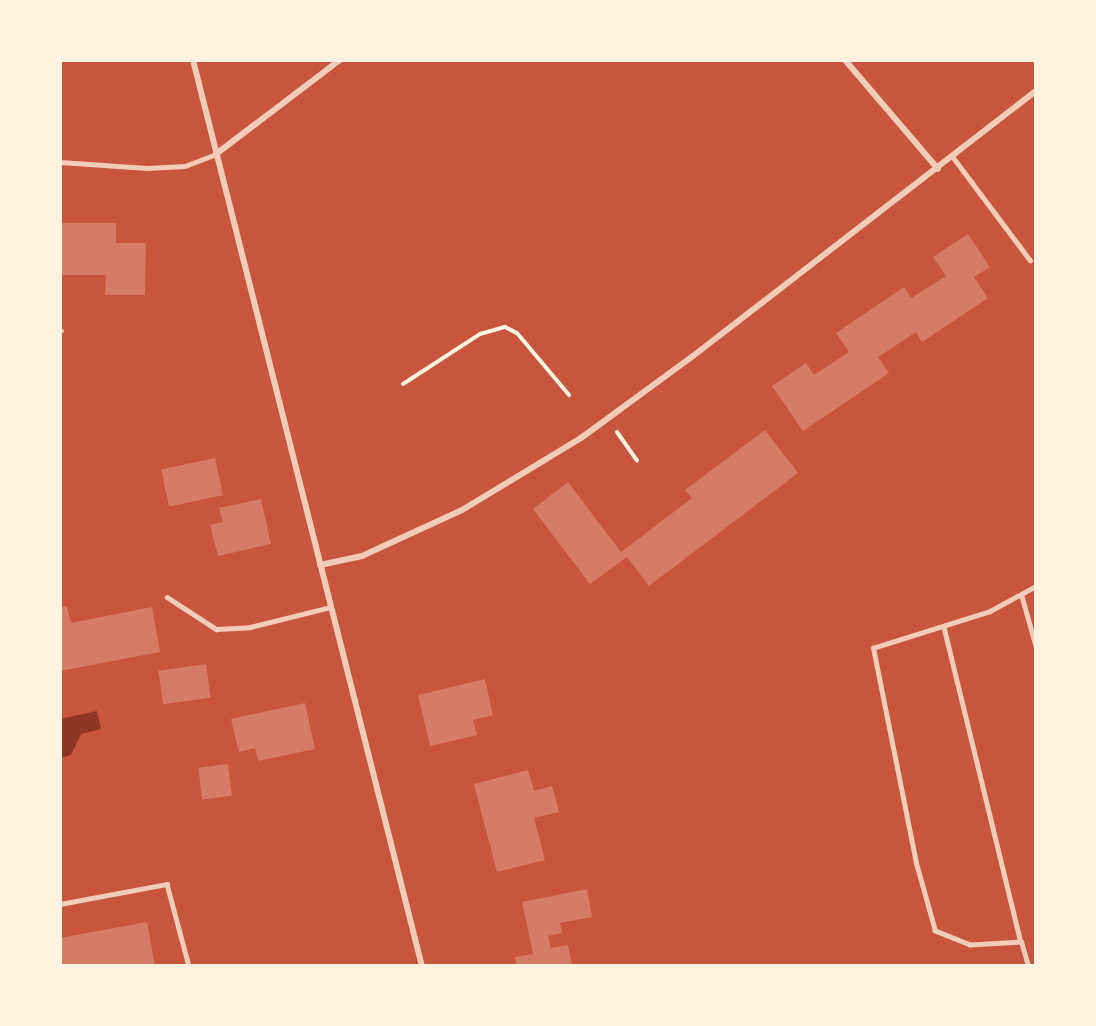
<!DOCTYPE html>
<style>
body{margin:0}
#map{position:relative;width:1096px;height:1026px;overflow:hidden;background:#c8553d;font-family:"PT Sans",sans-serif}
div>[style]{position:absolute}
.water>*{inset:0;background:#8f3625}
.building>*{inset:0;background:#d67c66;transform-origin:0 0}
.path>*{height:4px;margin:-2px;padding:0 2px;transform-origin:2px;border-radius:2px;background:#fff3e0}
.service>*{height:4.5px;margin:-2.25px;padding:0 2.25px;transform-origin:2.25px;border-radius:2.25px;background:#f1ccb7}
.minor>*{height:6px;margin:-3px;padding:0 3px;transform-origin:3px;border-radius:3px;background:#f1ccb7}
span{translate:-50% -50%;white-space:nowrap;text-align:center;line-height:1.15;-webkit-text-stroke:4.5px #fff3e0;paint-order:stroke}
.frame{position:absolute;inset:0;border:62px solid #fff3e0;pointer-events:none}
</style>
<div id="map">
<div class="water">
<i style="clip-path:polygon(97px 711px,101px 729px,81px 734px,71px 755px,60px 758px,60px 719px)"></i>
</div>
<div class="building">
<i style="clip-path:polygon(60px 223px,116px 223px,116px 243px,146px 243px,145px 295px,105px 295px,106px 275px,60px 275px)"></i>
<i style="clip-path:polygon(968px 234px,990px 267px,974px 277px,988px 298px,922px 342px,916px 332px,878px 357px,889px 373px,803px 431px,772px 386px,806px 363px,814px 375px,849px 352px,836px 333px,904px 287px,911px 298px,946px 276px,933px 257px)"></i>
<i style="clip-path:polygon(765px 430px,798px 473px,649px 586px,627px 557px,590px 584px,533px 509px,568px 482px,621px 552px,692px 498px,685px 490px)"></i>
<i style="left:215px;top:458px;width:38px;height:55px;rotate:78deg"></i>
<i style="clip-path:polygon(261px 499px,271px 544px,218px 556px,210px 525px,223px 522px,219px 508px)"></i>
<i style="clip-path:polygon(67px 606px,71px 623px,152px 607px,160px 652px,60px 671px,60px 607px)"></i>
<i style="left:206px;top:664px;width:34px;height:48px;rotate:82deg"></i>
<i style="clip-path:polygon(485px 679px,493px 715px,473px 720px,477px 735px,430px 746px,418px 695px)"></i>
<i style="clip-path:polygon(305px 703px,315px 749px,258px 761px,255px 748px,239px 752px,231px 719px)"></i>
<i style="left:228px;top:764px;width:32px;height:30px;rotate:83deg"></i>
<i style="clip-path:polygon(528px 770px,534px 791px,552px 786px,559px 812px,534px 818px,545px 860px,497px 872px,474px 784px)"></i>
<i style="clip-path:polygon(587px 889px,592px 917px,560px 923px,562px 933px,548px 936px,551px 948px,568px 945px,572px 966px,517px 966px,515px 957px,533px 954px,522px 902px)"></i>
<i style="clip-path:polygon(147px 922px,155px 966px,60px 966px,60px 938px)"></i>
</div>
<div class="path">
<i style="left:403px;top:384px;width:92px;rotate:-33deg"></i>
<i style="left:480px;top:334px;width:26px;rotate:-16deg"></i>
<i style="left:505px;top:327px;width:13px;rotate:27deg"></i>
<i style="left:517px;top:333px;width:81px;rotate:50deg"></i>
<i style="left:617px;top:432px;width:35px;rotate:55deg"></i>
</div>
<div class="service">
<i style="left:953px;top:157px;width:129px;rotate:53.2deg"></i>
<i style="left:60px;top:162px;width:87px;rotate:3.9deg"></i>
<i style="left:147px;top:168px;width:38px;rotate:-3deg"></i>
<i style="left:185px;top:166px;width:33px;rotate:-21deg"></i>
<i style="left:60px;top:331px;width:2px"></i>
<i style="left:1022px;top:596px;width:52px;rotate:74.4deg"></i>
<i style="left:167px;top:597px;width:59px;rotate:33.1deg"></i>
<i style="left:216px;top:629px;width:34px;rotate:-3deg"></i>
<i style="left:250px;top:627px;width:83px;rotate:-13.9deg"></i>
<i style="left:944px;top:627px;width:324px;rotate:76.3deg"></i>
<i style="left:60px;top:904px;width:109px;rotate:-10.6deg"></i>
<i style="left:167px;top:884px;width:85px;rotate:75deg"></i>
<i style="left:1028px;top:966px;width:25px;rotate:-106deg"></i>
<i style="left:1021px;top:942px;width:51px;rotate:176.6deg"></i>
<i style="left:970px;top:945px;width:38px;rotate:-158deg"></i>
<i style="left:935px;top:931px;width:71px;rotate:-105.6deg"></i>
<i style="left:916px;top:863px;width:219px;rotate:-101.3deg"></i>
<i style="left:873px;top:648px;width:123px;rotate:-17.5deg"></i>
<i style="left:990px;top:611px;width:52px;rotate:-28.5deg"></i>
</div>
<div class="minor">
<i style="left:193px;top:60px;width:934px;rotate:75.82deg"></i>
<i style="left:845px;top:60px;width:143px;rotate:49.5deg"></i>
<i style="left:216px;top:154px;width:156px;rotate:-37.2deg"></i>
<i style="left:320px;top:565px;width:43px;rotate:-12.1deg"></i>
<i style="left:362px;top:556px;width:110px;rotate:-24.7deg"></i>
<i style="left:462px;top:510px;width:139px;rotate:-31.2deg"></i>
<i style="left:581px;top:438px;width:139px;rotate:-36.2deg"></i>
<i style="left:693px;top:356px;width:433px;rotate:-37.7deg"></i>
</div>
<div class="frame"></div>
</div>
